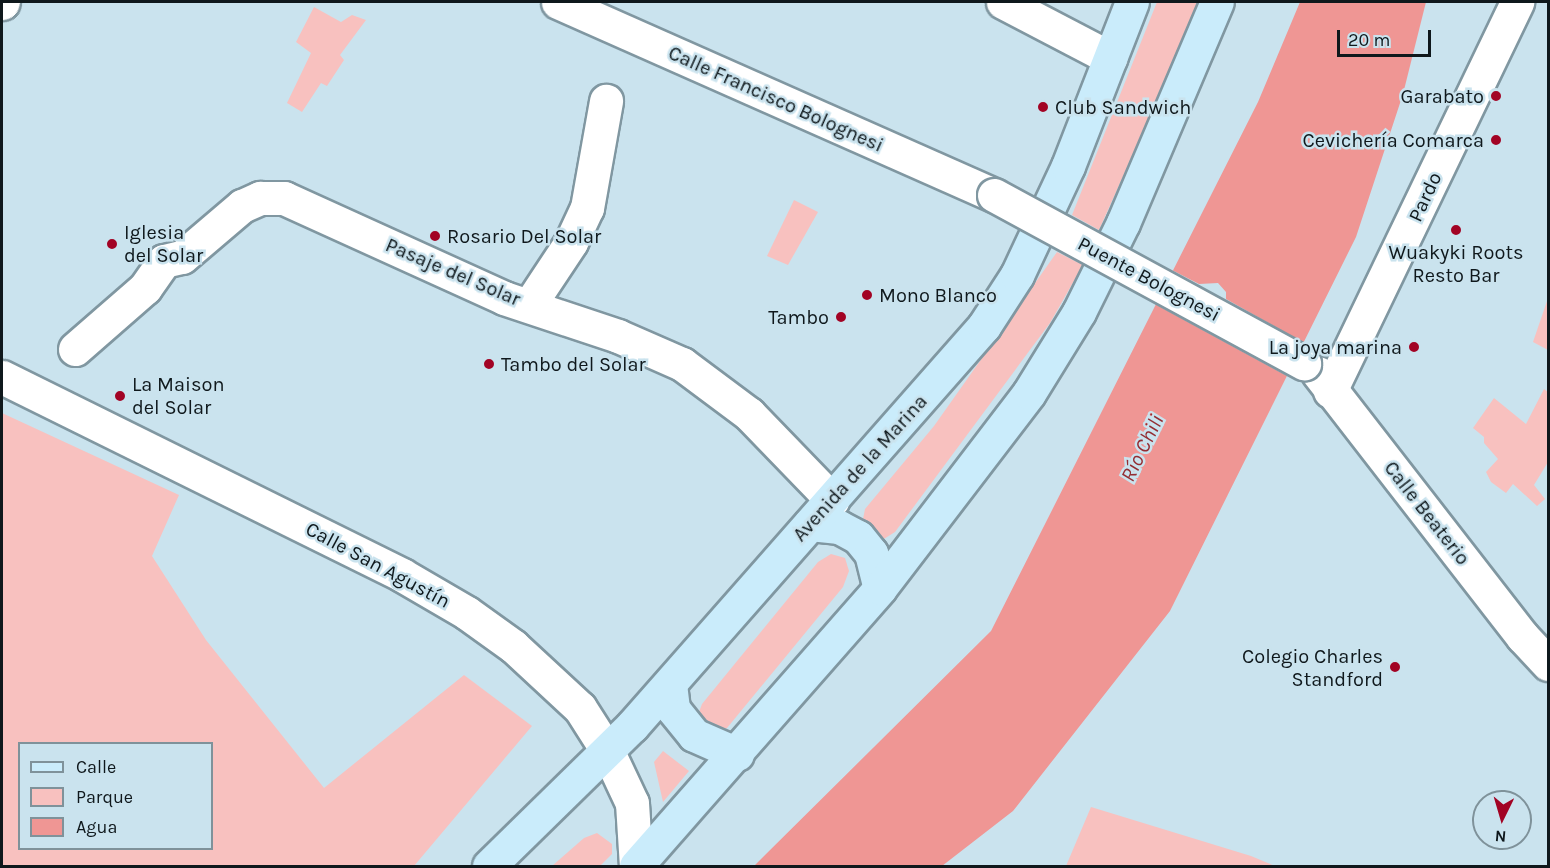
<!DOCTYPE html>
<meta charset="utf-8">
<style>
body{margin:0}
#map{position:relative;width:1550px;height:868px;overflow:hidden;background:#cae3ee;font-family:Karla,sans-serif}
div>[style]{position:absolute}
.green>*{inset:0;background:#f8c1bf}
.water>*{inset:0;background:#ef9694}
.pier>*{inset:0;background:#cae3ee}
.roads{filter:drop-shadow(2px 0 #8097a1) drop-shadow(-2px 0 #8097a1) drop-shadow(0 2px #8097a1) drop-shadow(0 -2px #8097a1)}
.minor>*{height:33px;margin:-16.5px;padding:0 16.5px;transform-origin:16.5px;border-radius:16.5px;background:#fff}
.major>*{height:33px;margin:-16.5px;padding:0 16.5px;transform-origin:16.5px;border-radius:16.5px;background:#caecfb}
.bridges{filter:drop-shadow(2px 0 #8097a1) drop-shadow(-2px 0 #8097a1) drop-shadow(0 2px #8097a1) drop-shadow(0 -2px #8097a1)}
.minor-bridge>*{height:33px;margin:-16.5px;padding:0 16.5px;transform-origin:16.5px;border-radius:16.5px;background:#fff}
.dots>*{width:16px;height:16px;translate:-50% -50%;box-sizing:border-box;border:3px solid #cae3ee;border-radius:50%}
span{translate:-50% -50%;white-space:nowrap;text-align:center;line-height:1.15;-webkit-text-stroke:5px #cae3ee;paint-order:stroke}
.poi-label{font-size:20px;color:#0f181c}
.right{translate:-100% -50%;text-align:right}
.left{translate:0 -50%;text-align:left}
.street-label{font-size:20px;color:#0f181c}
.water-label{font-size:21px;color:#942d33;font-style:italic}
.frame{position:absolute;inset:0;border:3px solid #0f181c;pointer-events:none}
.legend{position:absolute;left:18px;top:742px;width:195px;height:108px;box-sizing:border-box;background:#cae3ee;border:2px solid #7f929a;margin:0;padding:8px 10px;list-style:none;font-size:18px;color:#0f181c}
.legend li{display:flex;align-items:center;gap:12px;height:30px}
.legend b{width:30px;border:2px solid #7f929a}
.north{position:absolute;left:1472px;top:790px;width:60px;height:60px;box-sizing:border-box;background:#cae3ee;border:2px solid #7f929a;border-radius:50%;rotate:185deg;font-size:16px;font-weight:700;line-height:24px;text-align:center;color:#0f181c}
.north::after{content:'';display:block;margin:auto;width:21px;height:27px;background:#a20324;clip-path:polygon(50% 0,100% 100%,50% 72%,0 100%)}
.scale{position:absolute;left:1337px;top:30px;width:94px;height:27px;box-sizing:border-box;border:3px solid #0f181c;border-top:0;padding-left:8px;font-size:18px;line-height:21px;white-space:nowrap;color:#0f181c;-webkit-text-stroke:4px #cae3ee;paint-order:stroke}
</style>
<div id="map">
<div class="green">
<i style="clip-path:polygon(1157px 2px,1201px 2px,1099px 230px,1072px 215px)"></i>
<i style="clip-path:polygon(314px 7px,341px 22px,352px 15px,366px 20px,340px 55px,344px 60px,327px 86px,321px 83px,302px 112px,287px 103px,311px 53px,296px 42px)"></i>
<i style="clip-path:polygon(794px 200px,818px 212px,788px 265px,767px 256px)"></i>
<i style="clip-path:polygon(1057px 252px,1083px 265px,1050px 323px,895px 532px,879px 542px,861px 529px,865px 509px,934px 426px)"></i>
<i style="clip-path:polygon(1547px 301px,1548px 302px,1548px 350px,1533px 342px)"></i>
<i style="clip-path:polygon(1544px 389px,1548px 392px,1548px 462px,1534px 485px,1545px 499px,1537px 506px,1513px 484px,1506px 493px,1491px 482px,1486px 472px,1498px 459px,1484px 443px,1484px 437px,1473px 428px,1494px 398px,1526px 424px)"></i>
<i style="clip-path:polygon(evenodd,2px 413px,179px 495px,152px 556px,206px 640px,324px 788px,464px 675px,532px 726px,414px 866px,2px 866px,2px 413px,20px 744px,212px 744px,212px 848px,20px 848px,20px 744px)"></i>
<i style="clip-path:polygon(831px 554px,845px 558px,849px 571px,843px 587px,727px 728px,719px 730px,703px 723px,699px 712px,702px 704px,818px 562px)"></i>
<i style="clip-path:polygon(663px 751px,689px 771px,663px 802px,654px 762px)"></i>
<i style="clip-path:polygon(1091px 807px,1251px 856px,1275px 866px,1066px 866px)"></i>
<i style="clip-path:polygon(597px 833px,612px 844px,612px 854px,600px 866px,552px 866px,584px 838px)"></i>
</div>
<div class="water">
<i style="clip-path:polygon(1300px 2px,1426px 2px,1403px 94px,1356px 237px,1170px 611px,1013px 811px,942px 866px,754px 866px,991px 631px,1258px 102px)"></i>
</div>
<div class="pier">
<i style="clip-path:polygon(1170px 269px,1199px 284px,1218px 283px,1226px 292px,1226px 299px,1306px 344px,1289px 377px,1153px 303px)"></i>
</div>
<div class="roads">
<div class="minor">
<i style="left:558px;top:2px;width:477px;rotate:23.9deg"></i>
<i style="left:1003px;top:2px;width:121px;rotate:27.6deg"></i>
<i style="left:2px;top:3px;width:1px;rotate:-45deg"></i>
<i style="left:530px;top:304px;width:74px;rotate:-56.5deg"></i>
<i style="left:571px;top:242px;width:38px;rotate:-65deg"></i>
<i style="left:587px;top:208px;width:109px;rotate:-79.9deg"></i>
<i style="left:75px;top:349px;width:93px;rotate:-41.1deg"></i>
<i style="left:145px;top:288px;width:33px;rotate:-55deg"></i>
<i style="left:164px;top:261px;width:18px;rotate:-13deg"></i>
<i style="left:182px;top:257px;width:79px;rotate:-40.4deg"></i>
<i style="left:242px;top:206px;width:20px;rotate:-24deg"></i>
<i style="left:260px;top:198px;width:24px"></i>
<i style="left:284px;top:198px;width:242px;rotate:24.4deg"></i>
<i style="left:504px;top:298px;width:120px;rotate:18.4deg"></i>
<i style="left:618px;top:336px;width:70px;rotate:23.6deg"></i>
<i style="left:682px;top:364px;width:84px;rotate:36.7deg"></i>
<i style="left:749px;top:414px;width:120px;rotate:46deg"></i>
<i style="left:1318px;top:373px;width:334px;rotate:52.2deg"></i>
<i style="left:1523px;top:637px;width:37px;rotate:47deg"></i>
<i style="left:2px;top:377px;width:446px;rotate:26.3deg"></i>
<i style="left:402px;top:575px;width:75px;rotate:30.3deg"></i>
<i style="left:467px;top:613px;width:57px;rotate:35.7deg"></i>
<i style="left:513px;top:646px;width:91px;rotate:42.8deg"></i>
<i style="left:580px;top:708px;width:52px;rotate:57.5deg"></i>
<i style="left:608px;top:752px;width:56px;rotate:64.8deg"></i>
<i style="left:632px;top:803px;width:63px;rotate:86.4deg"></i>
<i style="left:1330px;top:391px;width:432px;rotate:-64.3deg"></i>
</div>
<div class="major">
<i style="left:810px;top:524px;width:29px;rotate:6deg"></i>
<i style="left:839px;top:527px;width:21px;rotate:28deg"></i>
<i style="left:858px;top:537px;width:21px;rotate:51deg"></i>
<i style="left:871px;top:553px;width:36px;rotate:76deg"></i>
<i style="left:670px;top:684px;width:25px;rotate:83deg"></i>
<i style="left:673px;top:709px;width:33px;rotate:51deg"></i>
<i style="left:694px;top:735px;width:47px;rotate:23.8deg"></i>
<i style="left:489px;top:866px;width:200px;rotate:-44.4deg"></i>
<i style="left:632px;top:726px;width:533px;rotate:-48.65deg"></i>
<i style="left:984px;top:326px;width:61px;rotate:-57.1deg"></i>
<i style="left:1017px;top:275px;width:120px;rotate:-64.9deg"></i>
<i style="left:1068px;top:166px;width:176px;rotate:-68.7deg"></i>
<i style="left:636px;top:866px;width:370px;rotate:-48.7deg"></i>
<i style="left:880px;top:588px;width:245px;rotate:-52.6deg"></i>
<i style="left:1029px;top:393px;width:95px;rotate:-58.3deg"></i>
<i style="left:1079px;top:312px;width:99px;rotate:-63.7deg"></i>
<i style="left:1123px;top:223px;width:240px;rotate:-67deg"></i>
</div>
</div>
<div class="bridges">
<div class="minor-bridge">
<i style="left:994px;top:195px;width:353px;rotate:28.5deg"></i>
</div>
</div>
<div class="dots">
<i style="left:1496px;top:96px;background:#a20324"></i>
<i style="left:1043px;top:107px;background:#a20324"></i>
<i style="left:1496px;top:140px;background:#a20324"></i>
<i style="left:1456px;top:230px;background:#a20324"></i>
<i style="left:435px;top:236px;background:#a20324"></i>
<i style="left:112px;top:244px;background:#a20324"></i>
<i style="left:867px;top:295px;background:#a20324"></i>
<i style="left:841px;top:317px;background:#a20324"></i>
<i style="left:1414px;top:347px;background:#a20324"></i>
<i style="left:489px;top:364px;background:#a20324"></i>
<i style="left:120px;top:396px;background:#a20324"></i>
<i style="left:1395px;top:667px;background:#a20324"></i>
</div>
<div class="poi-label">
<span class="right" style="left:1484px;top:96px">Garabato</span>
<span class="left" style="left:1055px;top:107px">Club Sandwich</span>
<span class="right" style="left:1484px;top:140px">Cevichería Comarca</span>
<span class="left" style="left:124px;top:244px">Iglesia<br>del Solar</span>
<span class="left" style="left:447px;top:236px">Rosario Del Solar</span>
<span style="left:1456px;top:264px">Wuakyki Roots<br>Resto Bar</span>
<span class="left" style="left:879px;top:295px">Mono Blanco</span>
<span class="right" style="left:829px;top:317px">Tambo</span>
<span class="right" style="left:1402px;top:347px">La joya marina</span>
<span class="left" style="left:501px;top:364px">Tambo del Solar</span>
<span class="left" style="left:132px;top:396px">La Maison<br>del Solar</span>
<span class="right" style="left:1383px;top:668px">Colegio Charles<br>Standford</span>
</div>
<div class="street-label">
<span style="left:776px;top:99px;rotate:24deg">Calle Francisco Bolognesi</span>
<span style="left:1425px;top:197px;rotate:-65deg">Pardo</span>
<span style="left:453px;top:272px;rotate:23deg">Pasaje del Solar</span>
<span style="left:1149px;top:279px;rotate:28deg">Puente Bolognesi</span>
<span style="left:860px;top:468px;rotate:-48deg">Avenida de la Marina</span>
<span style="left:1427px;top:513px;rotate:52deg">Calle Beaterio</span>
<span style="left:378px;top:565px;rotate:28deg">Calle San Agustín</span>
</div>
<div class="water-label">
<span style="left:1142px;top:448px;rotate:-64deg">Río Chili</span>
</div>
<div class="frame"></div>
<ul class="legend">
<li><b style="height:8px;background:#caecfb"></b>Calle</li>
<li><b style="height:16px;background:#f8c1bf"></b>Parque</li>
<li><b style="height:16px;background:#ef9694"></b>Agua</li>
</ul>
<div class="north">N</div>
<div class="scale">20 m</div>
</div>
